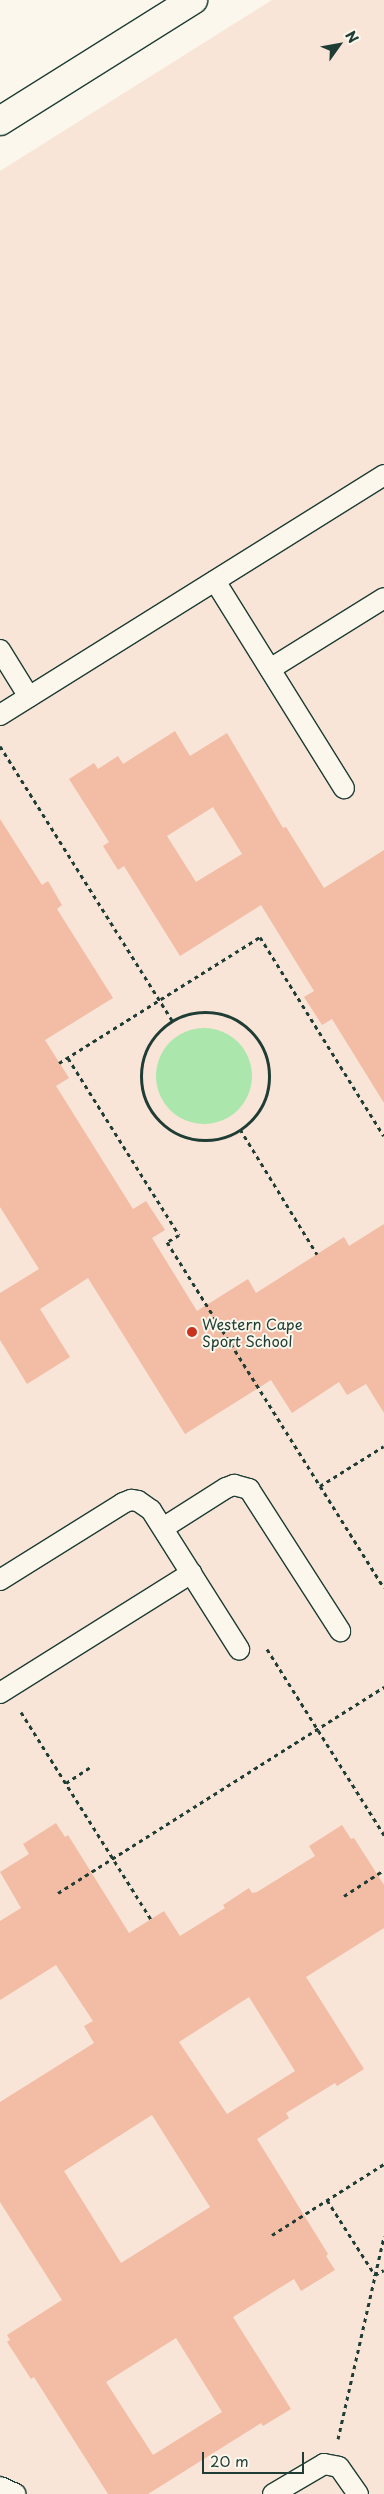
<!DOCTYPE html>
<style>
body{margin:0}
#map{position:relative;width:384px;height:2494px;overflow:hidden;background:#fbf7ec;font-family:"Playpen Sans",sans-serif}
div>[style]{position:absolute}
.built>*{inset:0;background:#f8e5d7}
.green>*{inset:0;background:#abe7ad}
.round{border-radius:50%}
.building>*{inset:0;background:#f2bca5}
.path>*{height:3px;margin-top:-1.5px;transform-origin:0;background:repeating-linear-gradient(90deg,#1f3d34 0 4px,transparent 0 8px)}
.path>.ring{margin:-1.5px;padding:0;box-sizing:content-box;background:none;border:3px solid #1f3d34;border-radius:50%}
.roads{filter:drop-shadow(1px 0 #1f3d34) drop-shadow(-1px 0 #1f3d34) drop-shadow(0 1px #1f3d34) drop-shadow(0 -1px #1f3d34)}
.service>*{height:20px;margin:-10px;padding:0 10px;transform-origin:10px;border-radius:10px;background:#fbf7ec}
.tertiary>*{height:28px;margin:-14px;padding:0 14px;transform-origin:14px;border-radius:14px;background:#fbf7ec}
.dots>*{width:14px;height:14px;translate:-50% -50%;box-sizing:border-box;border:2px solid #fbf7ec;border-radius:50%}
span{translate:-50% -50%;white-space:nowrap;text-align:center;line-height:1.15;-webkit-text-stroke:4px #fbf7ec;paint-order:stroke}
.poi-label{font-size:15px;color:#1f3d34}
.left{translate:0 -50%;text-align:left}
.north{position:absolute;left:314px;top:20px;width:50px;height:50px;-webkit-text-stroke:4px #fbf7ec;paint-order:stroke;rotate:58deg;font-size:14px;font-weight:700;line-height:20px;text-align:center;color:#1f3d34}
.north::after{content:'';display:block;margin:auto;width:18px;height:22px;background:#1f3d34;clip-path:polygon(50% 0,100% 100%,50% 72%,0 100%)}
.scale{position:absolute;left:202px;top:2452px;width:102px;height:22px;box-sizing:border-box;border:2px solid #1f3d34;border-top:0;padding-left:6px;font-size:15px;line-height:18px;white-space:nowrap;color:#1f3d34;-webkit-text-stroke:4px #fbf7ec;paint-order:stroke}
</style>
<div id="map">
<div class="built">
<i style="clip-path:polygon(272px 0,384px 0,384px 2494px,0 2494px,0 171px)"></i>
</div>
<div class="green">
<i class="round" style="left:156px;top:1028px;width:96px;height:96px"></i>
</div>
<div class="building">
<i style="clip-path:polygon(evenodd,175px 731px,190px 756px,227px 733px,283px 828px,286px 827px,324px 888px,384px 850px,384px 1103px,332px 1019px,322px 1025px,304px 997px,314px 991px,261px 905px,180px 956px,124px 866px,118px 870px,103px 846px,109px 842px,69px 779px,94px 763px,98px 769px,118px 756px,123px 764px,175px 731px,213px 807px,242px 854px,196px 882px,167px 836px,213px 807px)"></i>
<i style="clip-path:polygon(0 819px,42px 885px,48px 881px,62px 905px,57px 909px,113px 998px,45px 1040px,69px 1078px,56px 1086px,133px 1209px,146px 1201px,165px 1230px,152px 1238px,197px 1311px,248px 1279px,256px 1293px,344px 1237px,349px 1246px,384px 1224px,384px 1413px,366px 1384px,347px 1395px,339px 1382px,292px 1413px,271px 1380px,185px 1434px,88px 1278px,40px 1309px,70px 1357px,27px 1384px,0 1340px,0 1293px,39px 1269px,0 1207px)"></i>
<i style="clip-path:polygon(evenodd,56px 1823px,65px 1837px,68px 1835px,129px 1933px,164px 1911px,180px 1936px,225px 1908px,223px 1905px,249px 1888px,252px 1893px,257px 1892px,315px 1856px,309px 1846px,342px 1825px,351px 1839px,354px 1838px,384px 1885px,384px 1928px,306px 1977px,364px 2069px,337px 2086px,335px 2083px,286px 2113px,289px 2118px,257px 2139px,328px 2254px,326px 2256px,335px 2270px,301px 2291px,294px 2279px,233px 2317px,291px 2409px,263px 2426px,261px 2423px,148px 2494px,108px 2494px,34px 2377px,31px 2379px,7px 2342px,10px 2340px,7px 2335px,62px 2300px,0 2202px,0 2102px,94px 2043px,84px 2026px,93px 2021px,56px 1965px,0 2000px,0 1921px,21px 1908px,0 1872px,29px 1854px,23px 1844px,56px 1823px,249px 1997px,295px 2071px,227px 2114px,179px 2042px,249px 1997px,56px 1823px,152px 2115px,210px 2207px,121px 2263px,64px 2171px,152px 2115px,56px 1823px,176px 2338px,222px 2412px,153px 2455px,106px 2382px,176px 2338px)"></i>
</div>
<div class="path">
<i style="left:0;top:746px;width:324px;rotate:57.9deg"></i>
<i class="ring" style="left:141px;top:1012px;width:125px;height:125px"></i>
<i style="left:68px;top:1058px;width:209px;rotate:57.9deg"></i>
<i style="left:179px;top:1235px;width:14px;rotate:150deg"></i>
<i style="left:167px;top:1242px;width:408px;rotate:57.9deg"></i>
<i style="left:59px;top:1063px;width:237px;rotate:-32.1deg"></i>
<i style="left:260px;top:937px;width:234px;rotate:58.1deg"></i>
<i style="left:240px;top:1129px;width:147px;rotate:58.4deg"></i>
<i style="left:320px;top:1486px;width:75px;rotate:-32deg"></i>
<i style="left:267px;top:1649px;width:220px;rotate:57.8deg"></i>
<i style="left:21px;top:1712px;width:244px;rotate:57.9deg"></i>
<i style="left:66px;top:1783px;width:31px;rotate:-33deg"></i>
<i style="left:58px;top:1893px;width:386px;rotate:-32.3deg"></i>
<i style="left:344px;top:1896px;width:48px;rotate:-33deg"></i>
<i style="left:327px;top:2200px;width:89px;rotate:57.4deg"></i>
<i style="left:375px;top:2275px;width:10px;rotate:-29deg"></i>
<i style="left:272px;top:2235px;width:133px;rotate:-32.4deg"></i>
<i style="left:338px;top:2439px;width:208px;rotate:-77.2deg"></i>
</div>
<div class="roads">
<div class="service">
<i style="left:215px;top:581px;width:244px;rotate:58.1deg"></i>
<i style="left:0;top:650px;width:55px;rotate:58.3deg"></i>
<i style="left:270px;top:669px;width:134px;rotate:-31.9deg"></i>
<i style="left:0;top:715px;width:453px;rotate:-32deg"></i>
<i style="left:163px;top:1528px;width:75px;rotate:-32.4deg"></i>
<i style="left:226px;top:1488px;width:9px;rotate:-21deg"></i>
<i style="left:234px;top:1485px;width:16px;rotate:15deg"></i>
<i style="left:249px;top:1489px;width:169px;rotate:57.3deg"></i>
<i style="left:0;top:1580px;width:145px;rotate:-32deg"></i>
<i style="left:123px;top:1503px;width:9px;rotate:-21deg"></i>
<i style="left:131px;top:1500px;width:7px;rotate:8deg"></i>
<i style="left:138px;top:1501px;width:16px;rotate:35deg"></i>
<i style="left:151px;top:1510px;width:165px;rotate:57.7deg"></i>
<i style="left:0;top:1693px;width:226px;rotate:-32.1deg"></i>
<i style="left:0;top:2487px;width:17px;rotate:24deg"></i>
<i style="left:273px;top:2494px;width:59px;rotate:-30.5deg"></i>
<i style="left:324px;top:2464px;width:15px;rotate:11deg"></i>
<i style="left:339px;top:2467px;width:33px;rotate:55deg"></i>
</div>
<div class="tertiary">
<i style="left:0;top:121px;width:228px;rotate:-32.1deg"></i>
</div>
</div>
<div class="dots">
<i style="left:192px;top:1332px;background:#c8321e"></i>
</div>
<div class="poi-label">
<span class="left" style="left:202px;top:1332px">Western Cape<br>Sport School</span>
</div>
<div class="north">N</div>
<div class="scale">20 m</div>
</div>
